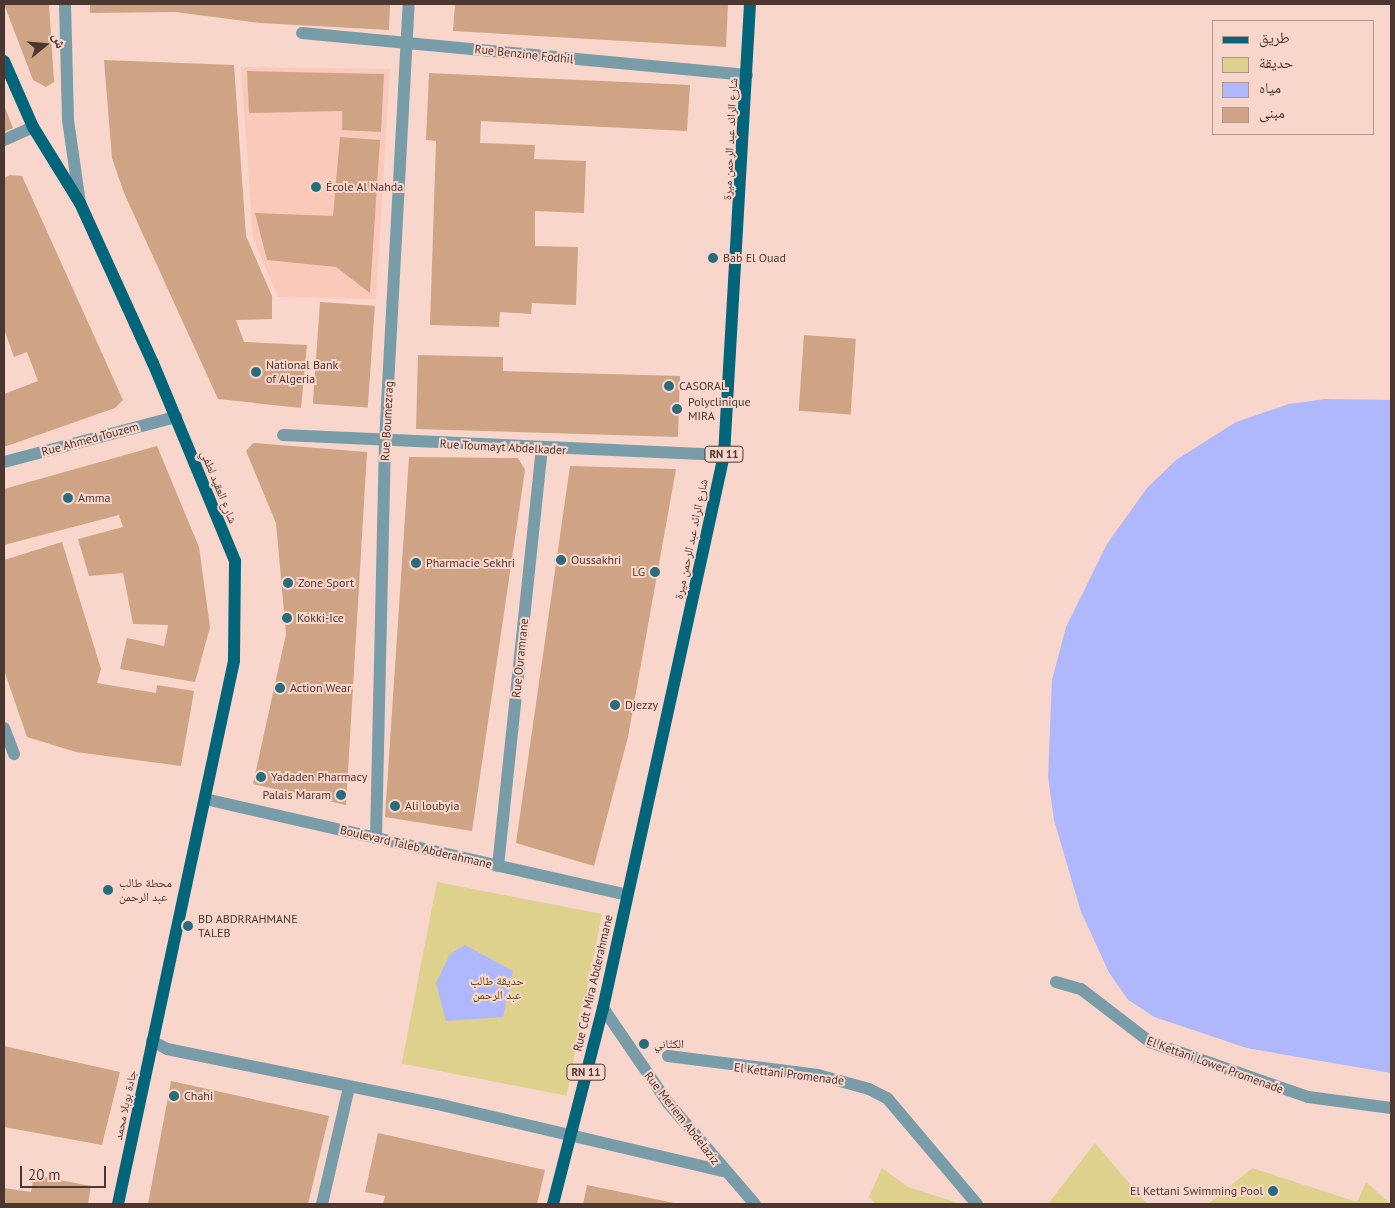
<!DOCTYPE html>
<meta charset="utf-8">
<style>
body{margin:0}
#map{position:relative;width:1395px;height:1208px;overflow:hidden;background:#f8d6cc;font-family:"PT Sans","Noto Naskh Arabic",sans-serif}
div>[style]{position:absolute}
.built>*{inset:0;background:#fbc9b9}
.green>*{inset:0;background:#ded18e;transform-origin:0 0}
.water>*{inset:0;background:#afb8fd}
.pier>*{inset:0;background:#f8d6cc}
.building>*{inset:0;background:#cfa484;transform-origin:0 0}
.minor>*{height:12px;margin:-6px;padding:0 6px;transform-origin:6px;border-radius:6px;background:#789da9}
.major>*{height:12px;margin:-6px;padding:0 6px;transform-origin:6px;border-radius:6px;background:#03657a}
.dots>*{width:14px;height:14px;translate:-50% -50%;box-sizing:border-box;border:2px solid #f8d6cc;border-radius:50%}
span{translate:-50% -50%;white-space:nowrap;text-align:center;line-height:1.15;-webkit-text-stroke:4px #f8d6cc;paint-order:stroke}
.shield-label span{padding:1px 4px;background:#f8d6cc;border:1px solid;border-radius:4px;-webkit-text-stroke-width:0}
.shield-label{font-size:11px;color:#4c3730;font-weight:700}
.street-label{font-size:12px;color:#4c3730}
.poi-label{font-size:12px;color:#4c3730}
.left{translate:0 -50%;text-align:left}
.right{translate:-100% -50%;text-align:right}
.park-label{font-size:12px;color:#574b10}
.frame{position:absolute;inset:0;border:5px solid #4c3730;pointer-events:none}
.legend{position:absolute;left:1212px;top:20px;width:162px;height:115px;box-sizing:border-box;background:#f8d6cc;border:1px solid #b3968e;margin:0;padding:6px 9px;list-style:none;font-size:15px;color:#4c3730}
.legend li{display:flex;align-items:center;gap:10px;height:25px}
.legend b{width:25px;border:1px solid #b3968e}
.north{position:absolute;left:20px;top:20px;width:50px;height:50px;-webkit-text-stroke:4px #f8d6cc;paint-order:stroke;rotate:73deg;font-size:14px;font-weight:700;line-height:20px;text-align:center;color:#4c3730}
.north::after{content:'';display:block;margin:auto;width:18px;height:22px;background:#4c3730;clip-path:polygon(50% 0,100% 100%,50% 72%,0 100%)}
.scale{position:absolute;left:20px;top:1166px;width:86px;height:22px;box-sizing:border-box;border:2px solid #4c3730;border-top:0;padding-left:6px;font-size:15px;line-height:18px;white-space:nowrap;color:#4c3730;-webkit-text-stroke:4px #f8d6cc;paint-order:stroke}
</style>
<div id="map">
<div class="built">
<i style="clip-path:polygon(241px 67px,390px 69px,376px 299px,278px 297px,253px 238px)"></i>
</div>
<div class="green">
<i style="left:437px;top:882px;width:168px;height:185px;rotate:11deg"></i>
<i style="clip-path:polygon(1095px 1143px,1147px 1204px,1048px 1204px)"></i>
<i style="clip-path:polygon(882px 1168px,908px 1187px,961px 1204px,876px 1204px,869px 1197px)"></i>
<i style="clip-path:polygon(1252px 1168px,1357px 1202px,1366px 1182px,1391px 1204px,1208px 1204px)"></i>
</div>
<div class="water">
<i style="clip-path:polygon(1325px 399px,1391px 400px,1391px 1073px,1246px 1048px,1154px 1017px,1128px 1000px,1109px 973px,1081px 912px,1054px 820px,1048px 777px,1052px 680px,1066px 627px,1107px 544px,1147px 488px,1176px 460px,1236px 422px,1289px 404px)"></i>
<i style="clip-path:polygon(465px 945px,513px 971px,503px 1017px,446px 1021px,436px 983px,450px 954px)"></i>
</div>
<div class="pier">
<i style="clip-path:polygon(1081px 912px,1109px 973px,1128px 1000px,1154px 1017px,1246px 1048px,1391px 1075px,1245px 1050px,1152px 1020px,1126px 1001px,1107px 975px)"></i>
</div>
<div class="building">
<i style="clip-path:polygon(4px 4px,49px 4px,54px 82px,46px 87px,33px 80px)"></i>
<i style="clip-path:polygon(90px 4px,390px 4px,389px 30px,260px 23px,175px 12px,90px 13px)"></i>
<i style="clip-path:polygon(455px 4px,728px 4px,726px 47px,453px 31px)"></i>
<i style="clip-path:polygon(104px 60px,234px 65px,246px 236px,272px 296px,272px 319px,236px 320px,244px 342px,307px 345px,301px 408px,218px 399px,124px 193px,112px 158px)"></i>
<i style="clip-path:polygon(247px 71px,384px 74px,381px 132px,342px 130px,342px 111px,249px 113px)"></i>
<i style="clip-path:polygon(429px 73px,690px 85px,687px 131px,481px 121px,480px 143px,535px 145px,534px 159px,586px 161px,584px 213px,535px 211px,535px 246px,578px 247px,576px 305px,532px 303px,531px 314px,500px 312px,499px 327px,430px 325px,436px 141px,426px 140px)"></i>
<i style="clip-path:polygon(4px 105px,13px 128px,4px 132px)"></i>
<i style="clip-path:polygon(340px 137px,380px 140px,370px 293px,336px 267px,267px 260px,255px 213px,333px 216px)"></i>
<i style="clip-path:polygon(10px 175px,22px 176px,123px 400px,115px 408px,4px 447px,4px 394px,38px 381px,27px 352px,14px 357px,4px 329px,4px 178px)"></i>
<i style="left:320px;top:302px;width:55px;height:102px;rotate:4deg"></i>
<i style="left:804px;top:335px;width:52px;height:76px;rotate:4deg"></i>
<i style="clip-path:polygon(418px 355px,503px 357px,503px 371px,680px 376px,678px 437px,416px 429px)"></i>
<i style="clip-path:polygon(253px 443px,367px 452px,346px 805px,253px 784px,286px 634px,276px 523px,246px 451px)"></i>
<i style="clip-path:polygon(157px 446px,199px 547px,210px 627px,195px 682px,120px 669px,127px 638px,164px 646px,168px 625px,133px 624px,123px 573px,89px 576px,78px 539px,123px 527px,119px 515px,4px 545px,4px 489px)"></i>
<i style="clip-path:polygon(409px 457px,518px 458px,525px 470px,472px 831px,385px 817px)"></i>
<i style="clip-path:polygon(570px 466px,676px 469px,628px 737px,594px 866px,516px 843px)"></i>
<i style="clip-path:polygon(62px 542px,101px 669px,97px 683px,156px 693px,157px 685px,194px 691px,181px 766px,76px 752px,27px 737px,4px 670px,4px 560px)"></i>
<i style="clip-path:polygon(4px 1046px,120px 1072px,102px 1145px,4px 1127px)"></i>
<i style="clip-path:polygon(171px 1081px,329px 1116px,308px 1204px,148px 1204px)"></i>
<i style="clip-path:polygon(378px 1133px,545px 1170px,537px 1204px,383px 1204px,385px 1196px,365px 1192px)"></i>
<i style="clip-path:polygon(34px 1175px,91px 1186px,88px 1204px,4px 1204px,4px 1188px,31px 1192px)"></i>
<i style="clip-path:polygon(587px 1185px,674px 1203px,674px 1204px,583px 1204px)"></i>
</div>
<div class="minor">
<i style="left:65px;top:4px;width:116px;rotate:88.5deg"></i>
<i style="left:68px;top:120px;width:84px;rotate:81.8deg"></i>
<i style="left:302px;top:33px;width:447px;rotate:5.4deg"></i>
<i style="left:4px;top:140px;width:32px;rotate:-24deg"></i>
<i style="left:283px;top:435px;width:441px;rotate:2.6deg"></i>
<i style="left:4px;top:462px;width:178px;rotate:-14.7deg"></i>
<i style="left:4px;top:728px;width:28px;rotate:69deg"></i>
<i style="left:205px;top:799px;width:433px;rotate:12.8deg"></i>
<i style="left:376px;top:838px;width:397px;rotate:-88.7deg"></i>
<i style="left:385px;top:441px;width:438px;rotate:-86.9deg"></i>
<i style="left:498px;top:866px;width:418px;rotate:-84deg"></i>
<i style="left:1056px;top:982px;width:26px;rotate:16deg"></i>
<i style="left:1081px;top:989px;width:87px;rotate:37.5deg"></i>
<i style="left:1150px;top:1042px;width:167px;rotate:19.2deg"></i>
<i style="left:1308px;top:1097px;width:84px;rotate:7.5deg"></i>
<i style="left:603px;top:1008px;width:115px;rotate:55.6deg"></i>
<i style="left:668px;top:1103px;width:133px;rotate:49.3deg"></i>
<i style="left:152px;top:1041px;width:17px;rotate:28deg"></i>
<i style="left:167px;top:1049px;width:285px;rotate:11.5deg"></i>
<i style="left:446px;top:1106px;width:285px;rotate:13.2deg"></i>
<i style="left:668px;top:1056px;width:151px;rotate:7.2deg"></i>
<i style="left:818px;top:1075px;width:53px;rotate:15.4deg"></i>
<i style="left:869px;top:1089px;width:20px;rotate:27deg"></i>
<i style="left:887px;top:1098px;width:139px;rotate:49.7deg"></i>
<i style="left:322px;top:1204px;width:120px;rotate:-77deg"></i>
</div>
<div class="major">
<i style="left:4px;top:61px;width:72px;rotate:66.3deg"></i>
<i style="left:33px;top:127px;width:89px;rotate:58.3deg"></i>
<i style="left:80px;top:203px;width:176px;rotate:65.5deg"></i>
<i style="left:153px;top:363px;width:214px;rotate:67.5deg"></i>
<i style="left:235px;top:561px;width:100px;rotate:90.6deg"></i>
<i style="left:234px;top:661px;width:555px;rotate:102.06deg"></i>
<i style="left:553px;top:1204px;width:202px;rotate:-75.7deg"></i>
<i style="left:603px;top:1008px;width:566px;rotate:-77.66deg"></i>
<i style="left:724px;top:455px;width:452px;rotate:-86.7deg"></i>
</div>
<div class="dots">
<i style="left:316px;top:187px;background:#286c7d"></i>
<i style="left:713px;top:258px;background:#286c7d"></i>
<i style="left:256px;top:372px;background:#286c7d"></i>
<i style="left:669px;top:386px;background:#286c7d"></i>
<i style="left:677px;top:409px;background:#286c7d"></i>
<i style="left:68px;top:498px;background:#286c7d"></i>
<i style="left:561px;top:560px;background:#286c7d"></i>
<i style="left:416px;top:563px;background:#286c7d"></i>
<i style="left:655px;top:572px;background:#286c7d"></i>
<i style="left:288px;top:583px;background:#286c7d"></i>
<i style="left:287px;top:618px;background:#286c7d"></i>
<i style="left:280px;top:688px;background:#286c7d"></i>
<i style="left:615px;top:705px;background:#286c7d"></i>
<i style="left:261px;top:777px;background:#286c7d"></i>
<i style="left:341px;top:795px;background:#286c7d"></i>
<i style="left:395px;top:806px;background:#286c7d"></i>
<i style="left:108px;top:890px;background:#286c7d"></i>
<i style="left:188px;top:926px;background:#286c7d"></i>
<i style="left:644px;top:1044px;background:#286c7d"></i>
<i style="left:174px;top:1096px;background:#286c7d"></i>
<i style="left:1273px;top:1191px;background:#286c7d"></i>
</div>
<div class="shield-label">
<span style="left:724px;top:454px">RN 11</span>
<span style="left:586px;top:1072px">RN 11</span>
</div>
<div class="street-label">
<span style="left:524px;top:54px;rotate:6deg">Rue Benzine Fodhil</span>
<span style="left:730px;top:139px;rotate:-87deg">شارع الرائد عبد الرحمن ميرة</span>
<span style="left:387px;top:421px;rotate:-87deg">Rue Boumezrag</span>
<span style="left:90px;top:439px;rotate:-15deg">Rue Ahmed Touzem</span>
<span style="left:503px;top:447px;rotate:3deg">Rue Toumayt Abdelkader</span>
<span style="left:219px;top:487px;rotate:68deg">شارع العقيد لطفي</span>
<span style="left:691px;top:539px;rotate:-78deg">شارع الرائد عبد الرحمن ميرة</span>
<span style="left:520px;top:658px;rotate:-84deg">Rue Ouramrane</span>
<span style="left:416px;top:847px;rotate:13deg">Boulevard Taleb Abderahmane</span>
<span style="left:593px;top:983px;rotate:-77deg">Rue Cdt Mira Abderahmane</span>
<span style="left:1215px;top:1065px;rotate:20deg">El Kettani Lower Promenade</span>
<span style="left:789px;top:1074px;rotate:7deg">El Kettani Promenade</span>
<span style="left:125px;top:1105px;rotate:-78deg">جادة بوبلا محمد</span>
<span style="left:682px;top:1118px;rotate:52deg">Rue Meriem Abdelaziz</span>
</div>
<div class="poi-label">
<span class="left" style="left:326px;top:187px">École Al Nahda</span>
<span class="left" style="left:723px;top:258px">Bab El Ouad</span>
<span class="left" style="left:266px;top:372px">National Bank<br>of Algeria</span>
<span class="left" style="left:679px;top:386px">CASORAL</span>
<span class="left" style="left:688px;top:409px">Polyclinique<br>MIRA</span>
<span class="left" style="left:78px;top:498px">Amma</span>
<span class="left" style="left:571px;top:560px">Oussakhri</span>
<span class="left" style="left:426px;top:563px">Pharmacie Sekhri</span>
<span class="right" style="left:645px;top:572px">LG</span>
<span class="left" style="left:298px;top:583px">Zone Sport</span>
<span class="left" style="left:297px;top:618px">Kokki-Ice</span>
<span class="left" style="left:290px;top:688px">Action Wear</span>
<span class="left" style="left:625px;top:705px">Djezzy</span>
<span class="left" style="left:271px;top:777px">Yadaden Pharmacy</span>
<span class="right" style="left:331px;top:795px">Palais Maram</span>
<span class="left" style="left:405px;top:806px">Ali loubyia</span>
<span class="left" style="left:119px;top:890px">محطة طالب<br>عبد الرحمن</span>
<span class="left" style="left:198px;top:926px">BD ABDRRAHMANE<br>TALEB</span>
<span class="left" style="left:654px;top:1044px">الكتّاني</span>
<span class="left" style="left:184px;top:1096px">Chahi</span>
<span class="right" style="left:1263px;top:1191px">El Kettani Swimming Pool</span>
</div>
<div class="park-label">
<span style="left:497px;top:988px">حديقة طالب<br>عبد الرحمن</span>
</div>
<div class="frame"></div>
<ul class="legend">
<li><b style="height:6px;background:#03657a"></b>طريق</li>
<li><b style="height:14px;background:#ded18e"></b>حديقة</li>
<li><b style="height:14px;background:#afb8fd"></b>مياه</li>
<li><b style="height:14px;background:#cfa484"></b>مبنى</li>
</ul>
<div class="north">ش</div>
<div class="scale">20 m</div>
</div>
